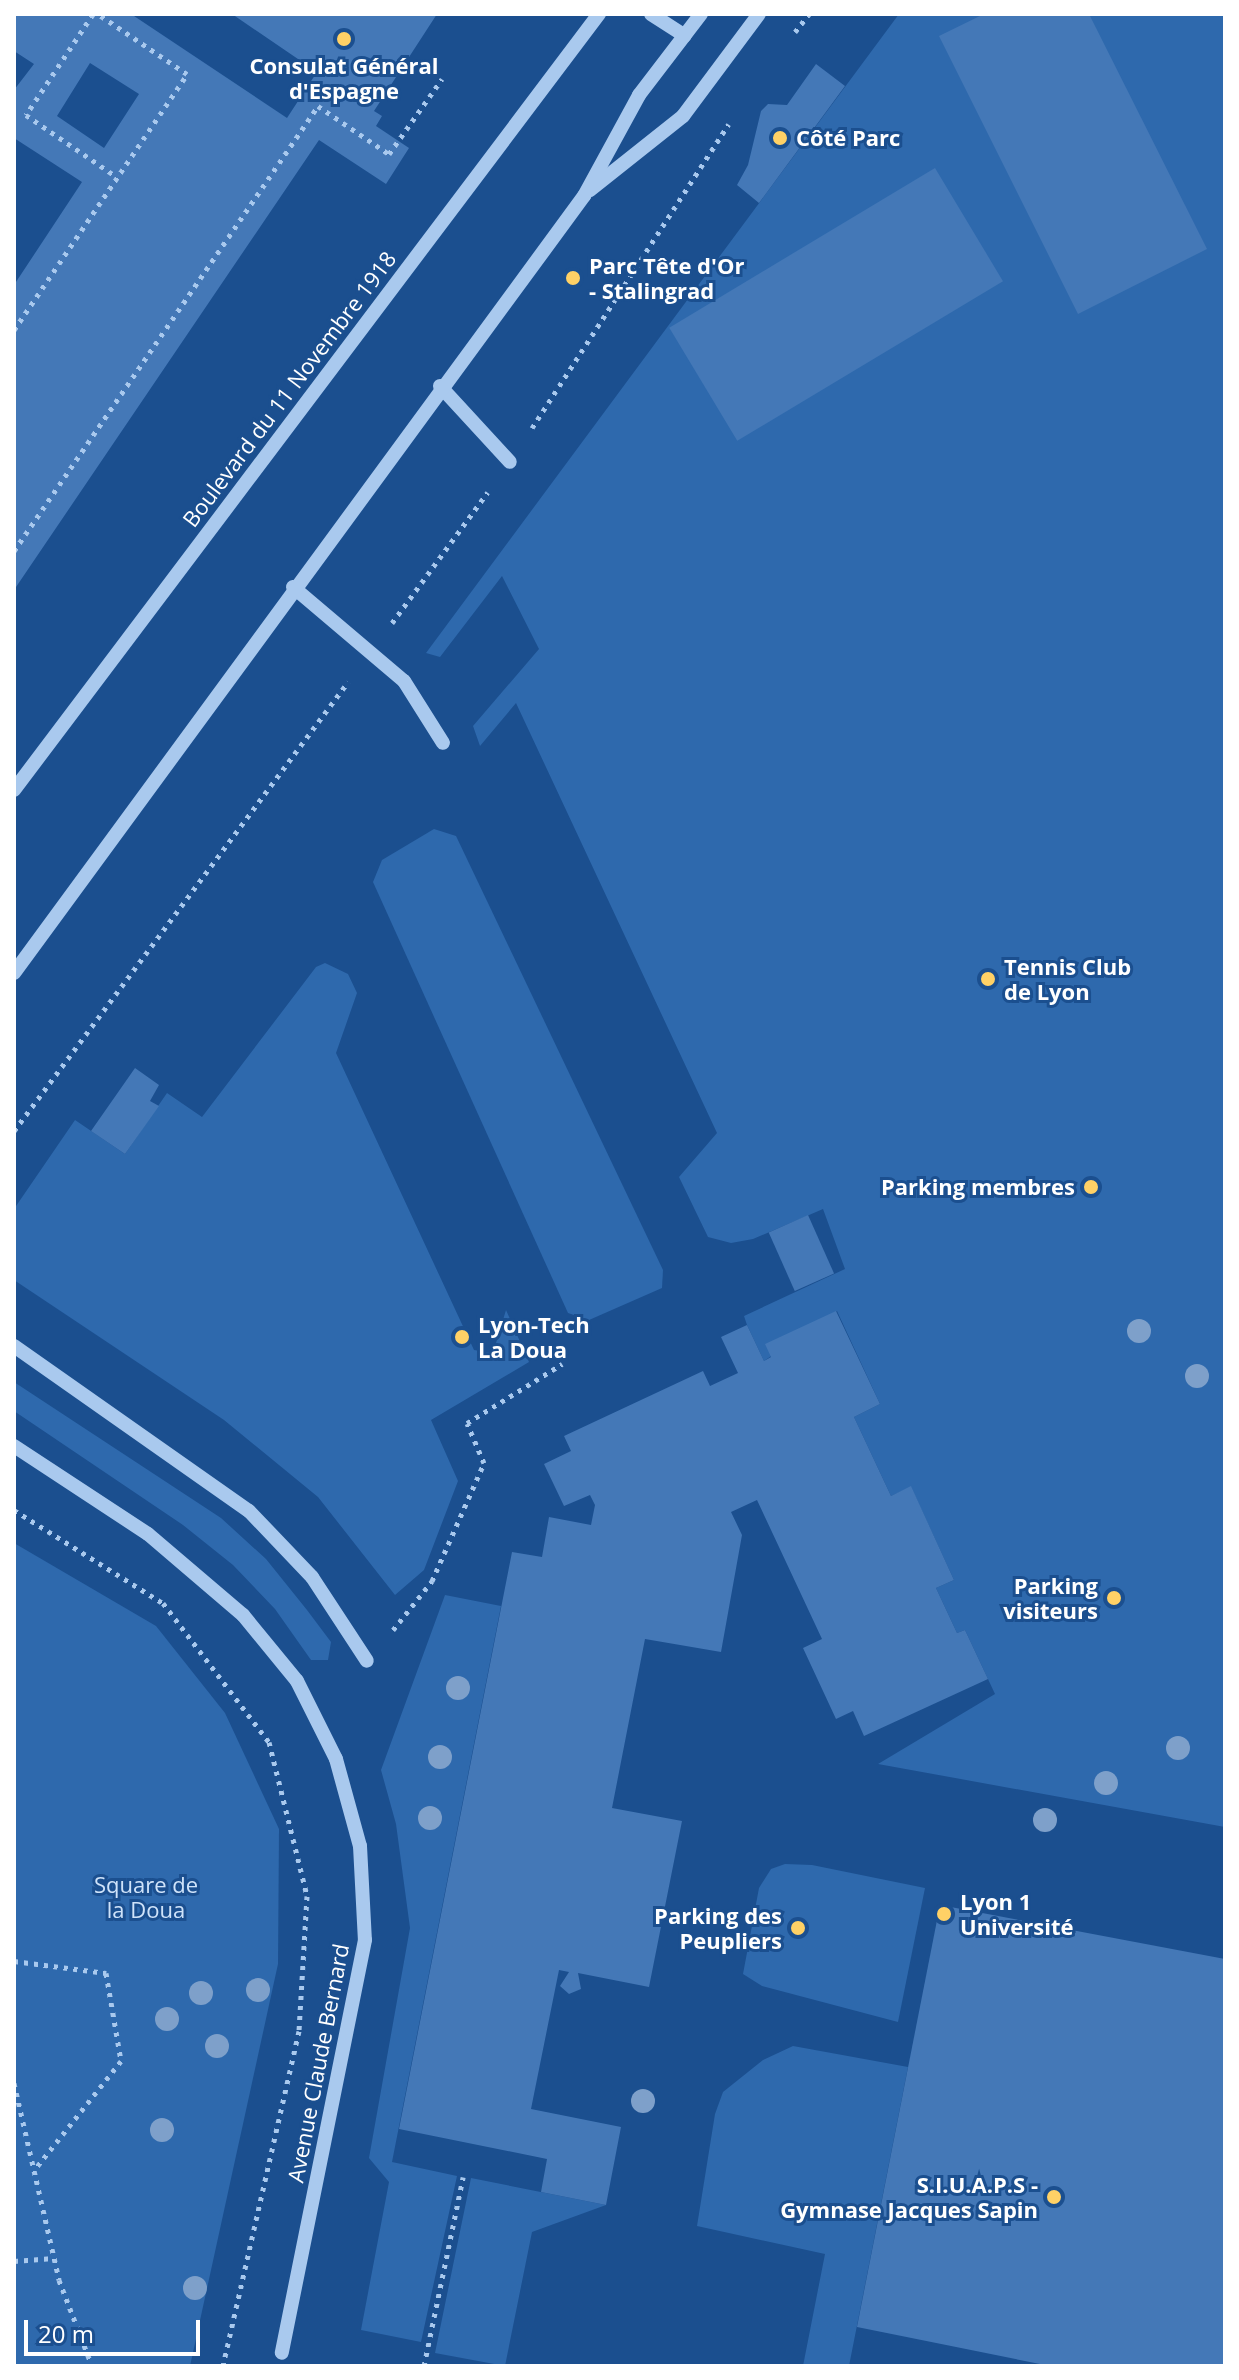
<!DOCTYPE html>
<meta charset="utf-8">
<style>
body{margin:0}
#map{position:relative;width:1239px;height:2380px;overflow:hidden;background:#1b4f8f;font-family:"Open Sans",sans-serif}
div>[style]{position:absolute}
.green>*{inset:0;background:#2e69ad}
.building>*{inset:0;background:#4478b7;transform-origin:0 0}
.path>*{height:5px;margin-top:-2.5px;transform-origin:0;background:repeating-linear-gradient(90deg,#a9c9ee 0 4px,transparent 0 10px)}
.minor>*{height:14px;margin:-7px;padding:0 7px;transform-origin:7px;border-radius:7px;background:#a9c9ee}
.trees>*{width:24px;height:24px;margin:-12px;border-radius:50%;background:#7ea0ca}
.dots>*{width:22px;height:22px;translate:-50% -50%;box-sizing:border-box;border:4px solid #1b4f8f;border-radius:50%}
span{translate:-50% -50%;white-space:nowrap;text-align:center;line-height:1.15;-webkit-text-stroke:6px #1b4f8f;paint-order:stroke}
.poi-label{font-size:22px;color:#fff;font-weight:700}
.left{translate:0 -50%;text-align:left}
.right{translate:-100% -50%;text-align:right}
.street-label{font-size:22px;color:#fff}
.park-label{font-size:22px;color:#cfe3fa}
.frame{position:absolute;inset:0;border:16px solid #fff;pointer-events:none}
.scale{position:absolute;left:24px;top:2320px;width:176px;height:36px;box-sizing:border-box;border:4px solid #fff;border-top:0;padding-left:10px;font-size:24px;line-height:28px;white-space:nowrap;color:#fff;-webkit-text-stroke:6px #1b4f8f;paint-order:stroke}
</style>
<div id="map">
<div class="green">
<i style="clip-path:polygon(899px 14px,1225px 14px,1225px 1827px,878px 1764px,995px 1694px,965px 1630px,957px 1633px,936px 1588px,954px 1580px,911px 1487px,891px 1496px,854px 1417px,880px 1404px,837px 1311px,764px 1361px,747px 1325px,744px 1316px,845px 1269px,823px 1209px,753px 1239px,731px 1243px,708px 1237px,679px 1177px,717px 1133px,516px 703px,480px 746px,473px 726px,539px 649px,502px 576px,440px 657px,426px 653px)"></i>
<i style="clip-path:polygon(434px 829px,456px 836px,663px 1270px,662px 1288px,589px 1320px,568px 1313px,373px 882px,382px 860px)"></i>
<i style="clip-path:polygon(325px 963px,348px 974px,357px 993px,336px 1053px,474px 1350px,493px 1353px,506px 1310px,529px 1362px,431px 1420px,458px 1481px,424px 1570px,395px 1595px,318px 1497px,224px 1420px,14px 1280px,14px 1209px,75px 1120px,125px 1154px,167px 1093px,202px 1117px,316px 967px)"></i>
<i style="clip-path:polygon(14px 1382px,221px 1518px,266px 1559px,307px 1610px,331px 1642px,328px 1660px,311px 1660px,275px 1609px,233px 1565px,183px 1525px,14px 1411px)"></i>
<i style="clip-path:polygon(14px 1543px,156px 1626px,225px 1713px,279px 1829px,278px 1964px,190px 2366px,14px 2366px)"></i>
<i style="clip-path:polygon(445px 1595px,501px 1606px,392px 2162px,457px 2176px,421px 2342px,361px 2330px,389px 2182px,369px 2158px,410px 1928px,396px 1824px,381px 1770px)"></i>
<i style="clip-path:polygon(785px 1864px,812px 1865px,925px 1888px,898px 2022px,762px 1986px,743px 1974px,759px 1888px,771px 1869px)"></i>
<i style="clip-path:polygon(793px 2046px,908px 2067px,849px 2366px,803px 2366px,825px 2254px,697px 2226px,715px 2114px,723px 2092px,763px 2060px)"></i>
<i style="clip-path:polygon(471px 2178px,606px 2205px,532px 2232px,505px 2366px,435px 2353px)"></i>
</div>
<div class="building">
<i style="clip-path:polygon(evenodd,14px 14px,131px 14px,287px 118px,317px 72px,232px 14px,437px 14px,374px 111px,382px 116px,376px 126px,409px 148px,386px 184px,319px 140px,14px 590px,14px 285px,82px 182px,14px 138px,14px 90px,34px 64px,14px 51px,14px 14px,90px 63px,139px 94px,104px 148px,57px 116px,90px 63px)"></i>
<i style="clip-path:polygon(984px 14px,1089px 14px,1207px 249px,1078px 314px,939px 36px)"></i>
<i style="clip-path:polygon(816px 64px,845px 86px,759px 203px,737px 185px,748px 165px,761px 111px,768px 104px,787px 105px)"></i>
<i style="left:935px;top:168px;width:132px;height:310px;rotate:59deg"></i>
<i style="clip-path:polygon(135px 1068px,159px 1085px,150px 1101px,159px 1106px,125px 1154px,91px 1131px)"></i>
<i style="left:808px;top:1215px;width:64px;height:43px;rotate:66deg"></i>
<i style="clip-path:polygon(836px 1311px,880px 1404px,854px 1417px,891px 1496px,911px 1486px,954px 1580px,936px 1588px,957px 1633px,965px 1630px,988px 1679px,864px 1736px,853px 1711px,836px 1719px,803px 1648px,822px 1639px,757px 1500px,731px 1512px,742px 1535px,721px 1652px,645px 1639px,612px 1808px,682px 1821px,649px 1987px,578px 1973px,581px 1989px,569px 1994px,560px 1986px,569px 1972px,559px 1970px,531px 2109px,621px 2127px,606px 2205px,541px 2192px,547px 2159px,399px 2129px,512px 1552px,542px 1557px,549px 1517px,591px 1525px,595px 1505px,590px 1495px,564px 1506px,544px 1464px,571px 1451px,564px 1436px,703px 1371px,710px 1386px,738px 1373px,721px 1337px,747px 1325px,764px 1361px,771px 1357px,765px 1344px)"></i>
<i style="clip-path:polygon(940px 1905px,1225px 1959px,1225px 2366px,1050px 2366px,857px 2327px)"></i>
</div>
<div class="path">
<i style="left:93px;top:14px;width:121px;rotate:123.6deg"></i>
<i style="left:26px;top:115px;width:110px;rotate:34.3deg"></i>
<i style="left:795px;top:32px;width:23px;rotate:-52deg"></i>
<i style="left:14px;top:330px;width:309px;rotate:-55.9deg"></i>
<i style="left:187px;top:74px;width:107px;rotate:-146deg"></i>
<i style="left:532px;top:428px;width:362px;rotate:-57.1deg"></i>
<i style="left:14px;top:551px;width:539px;rotate:-55.66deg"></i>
<i style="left:318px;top:106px;width:86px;rotate:34.1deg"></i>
<i style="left:389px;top:154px;width:92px;rotate:-54.8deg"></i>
<i style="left:392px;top:623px;width:162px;rotate:-53.8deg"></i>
<i style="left:14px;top:1131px;width:560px;rotate:-53.36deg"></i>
<i style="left:14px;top:1510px;width:176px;rotate:32deg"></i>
<i style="left:163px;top:1603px;width:175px;rotate:52.7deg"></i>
<i style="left:269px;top:1742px;width:159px;rotate:76.1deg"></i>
<i style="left:307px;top:1896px;width:135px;rotate:93.4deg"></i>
<i style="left:299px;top:2031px;width:344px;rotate:102.8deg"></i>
<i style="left:393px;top:1630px;width:63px;rotate:-51.5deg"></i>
<i style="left:432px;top:1581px;width:129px;rotate:-66.2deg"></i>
<i style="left:484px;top:1463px;width:43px;rotate:-113deg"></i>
<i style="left:467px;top:1423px;width:112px;rotate:-31.8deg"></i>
<i style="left:14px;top:1961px;width:93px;rotate:7.4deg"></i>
<i style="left:106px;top:1973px;width:89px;rotate:80.3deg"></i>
<i style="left:121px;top:2061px;width:138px;rotate:128.5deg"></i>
<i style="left:14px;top:2083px;width:202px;rotate:77.1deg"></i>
<i style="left:59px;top:2280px;width:92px;rotate:69deg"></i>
<i style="left:14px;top:2261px;width:40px;rotate:-4.3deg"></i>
<i style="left:424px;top:2366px;width:193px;rotate:-78.3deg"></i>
</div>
<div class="minor">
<i style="left:651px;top:14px;width:40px;rotate:32.9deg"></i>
<i style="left:590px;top:190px;width:119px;rotate:-38.5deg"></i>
<i style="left:683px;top:116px;width:127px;rotate:-53.3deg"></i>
<i style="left:440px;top:386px;width:103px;rotate:47.4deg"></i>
<i style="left:293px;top:587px;width:145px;rotate:40.3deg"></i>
<i style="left:404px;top:681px;width:73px;rotate:57.8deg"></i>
<i style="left:14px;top:790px;width:972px;rotate:-52.99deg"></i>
<i style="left:14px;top:973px;width:964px;rotate:-53.74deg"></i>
<i style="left:584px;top:196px;width:115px;rotate:-61.4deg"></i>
<i style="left:639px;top:95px;width:102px;rotate:-52.6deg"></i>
<i style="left:14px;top:1346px;width:287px;rotate:35.1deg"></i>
<i style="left:249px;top:1511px;width:91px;rotate:46.3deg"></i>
<i style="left:312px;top:1577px;width:100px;rotate:56.8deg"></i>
<i style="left:14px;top:1446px;width:160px;rotate:33.3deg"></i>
<i style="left:148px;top:1534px;width:125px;rotate:40.5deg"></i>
<i style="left:243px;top:1615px;width:85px;rotate:50.7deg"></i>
<i style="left:297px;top:1681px;width:87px;rotate:63.4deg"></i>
<i style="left:336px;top:1759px;width:90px;rotate:74.6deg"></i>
<i style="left:360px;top:1846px;width:94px;rotate:87deg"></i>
<i style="left:365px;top:1940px;width:421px;rotate:101.4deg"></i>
</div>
<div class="trees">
<i style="left:1139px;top:1331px"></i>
<i style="left:1197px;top:1376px"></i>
<i style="left:458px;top:1688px"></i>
<i style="left:1178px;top:1748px"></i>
<i style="left:440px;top:1757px"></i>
<i style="left:1106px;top:1783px"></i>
<i style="left:430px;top:1818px"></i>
<i style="left:1045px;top:1820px"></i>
<i style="left:258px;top:1990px"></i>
<i style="left:201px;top:1993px"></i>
<i style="left:167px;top:2019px"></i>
<i style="left:217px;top:2046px"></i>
<i style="left:643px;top:2101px"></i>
<i style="left:162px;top:2130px"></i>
<i style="left:195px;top:2288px"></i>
</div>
<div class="dots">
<i style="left:344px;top:39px;background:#ffd166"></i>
<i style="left:780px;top:138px;background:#ffd166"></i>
<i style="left:573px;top:278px;background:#ffd166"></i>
<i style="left:988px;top:979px;background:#ffd166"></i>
<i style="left:1091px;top:1187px;background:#ffd166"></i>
<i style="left:462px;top:1337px;background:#ffd166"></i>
<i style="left:1114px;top:1598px;background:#ffd166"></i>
<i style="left:944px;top:1914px;background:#ffd166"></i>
<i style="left:798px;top:1928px;background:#ffd166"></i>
<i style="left:1054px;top:2197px;background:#ffd166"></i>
</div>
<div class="poi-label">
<span style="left:344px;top:78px">Consulat Général<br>d'Espagne</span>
<span class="left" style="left:796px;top:138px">Côté Parc</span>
<span class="left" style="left:589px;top:278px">Parc Tête d'Or<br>- Stalingrad</span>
<span class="left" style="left:1004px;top:979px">Tennis Club<br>de Lyon</span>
<span class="right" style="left:1075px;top:1187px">Parking membres</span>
<span class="left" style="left:478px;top:1337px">Lyon-Tech<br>La Doua</span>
<span class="right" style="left:1098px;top:1598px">Parking<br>visiteurs</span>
<span class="left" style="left:960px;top:1914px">Lyon 1<br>Université</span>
<span class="right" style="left:782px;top:1928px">Parking des<br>Peupliers</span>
<span class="right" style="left:1038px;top:2197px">S.I.U.A.P.S -<br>Gymnase Jacques Sapin</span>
</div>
<div class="street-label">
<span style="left:289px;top:389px;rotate:-53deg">Boulevard du 11 Novembre 1918</span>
<span style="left:318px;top:2063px;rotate:-79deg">Avenue Claude Bernard</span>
</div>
<div class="park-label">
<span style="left:146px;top:1897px">Square de<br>la Doua</span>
</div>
<div class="frame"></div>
<div class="scale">20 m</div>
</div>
